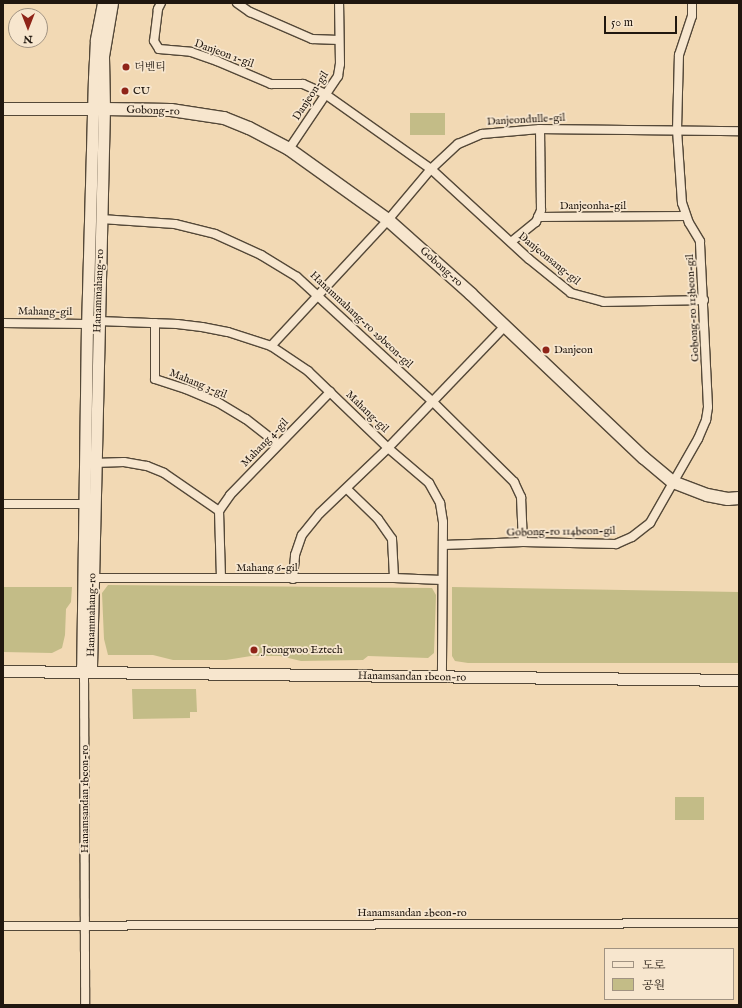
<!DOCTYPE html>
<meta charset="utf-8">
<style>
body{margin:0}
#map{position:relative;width:742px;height:1008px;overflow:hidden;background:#f2d9b4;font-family:"IM FELL English","Noto Serif KR",serif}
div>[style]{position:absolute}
.green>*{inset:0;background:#c3bc87;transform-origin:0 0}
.roads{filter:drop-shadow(1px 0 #544838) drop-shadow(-1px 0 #544838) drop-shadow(0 1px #544838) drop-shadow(0 -1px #544838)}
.minor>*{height:8px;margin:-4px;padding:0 4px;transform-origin:4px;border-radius:4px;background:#f7e6ce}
.tertiary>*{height:11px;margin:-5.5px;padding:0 5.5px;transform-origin:5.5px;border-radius:5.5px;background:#f7e6ce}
.secondary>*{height:12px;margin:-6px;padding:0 6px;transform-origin:6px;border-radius:6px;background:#f7e6ce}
.dots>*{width:11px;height:11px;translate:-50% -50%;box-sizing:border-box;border:2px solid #f7e6ce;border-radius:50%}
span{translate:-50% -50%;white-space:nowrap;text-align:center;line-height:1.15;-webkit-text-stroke:3.5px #f7e6ce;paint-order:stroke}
.street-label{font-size:11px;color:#20170f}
.poi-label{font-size:11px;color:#20170f}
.left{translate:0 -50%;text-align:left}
.frame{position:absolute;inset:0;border:4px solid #20170f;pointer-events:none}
.legend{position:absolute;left:604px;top:948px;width:130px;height:52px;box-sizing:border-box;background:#f7e6ce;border:1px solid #a19382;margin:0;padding:5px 7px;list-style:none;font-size:12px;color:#20170f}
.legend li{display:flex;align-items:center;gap:8px;height:20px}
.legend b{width:20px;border:1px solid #a19382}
.north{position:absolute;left:8px;top:8px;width:40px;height:40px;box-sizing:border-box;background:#f7e6ce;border:1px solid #a19382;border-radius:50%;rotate:180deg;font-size:11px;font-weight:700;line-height:16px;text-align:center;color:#20170f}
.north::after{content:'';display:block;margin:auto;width:14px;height:18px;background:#8f2418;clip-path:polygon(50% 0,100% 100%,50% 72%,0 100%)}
.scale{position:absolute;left:604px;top:16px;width:73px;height:18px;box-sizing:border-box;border:2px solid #20170f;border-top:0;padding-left:5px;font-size:12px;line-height:14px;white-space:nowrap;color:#20170f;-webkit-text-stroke:3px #f7e6ce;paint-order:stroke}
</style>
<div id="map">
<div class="green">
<i style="left:445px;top:113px;width:22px;height:35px;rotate:90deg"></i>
<i style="clip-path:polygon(108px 585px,432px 588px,436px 595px,434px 653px,428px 658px,368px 656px,363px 660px,301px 661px,280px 656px,251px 656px,226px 660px,173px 660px,153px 655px,108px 655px,104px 639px,102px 593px)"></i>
<i style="clip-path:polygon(3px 587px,72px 587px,71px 602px,66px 609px,65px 635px,62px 648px,52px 653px,3px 652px)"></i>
<i style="clip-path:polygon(452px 587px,739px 592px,739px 663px,468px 663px,455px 661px,452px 656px)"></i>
<i style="clip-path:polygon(132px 689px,196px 689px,197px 712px,190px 712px,190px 718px,133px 719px)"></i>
<i style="left:675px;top:797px;width:29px;height:23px"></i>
</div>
<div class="roads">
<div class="minor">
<i style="left:161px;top:3px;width:7px;rotate:117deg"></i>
<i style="left:158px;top:9px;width:32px;rotate:97deg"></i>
<i style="left:154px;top:41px;width:9px;rotate:58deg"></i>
<i style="left:159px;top:49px;width:32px;rotate:5deg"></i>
<i style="left:191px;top:52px;width:28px;rotate:19deg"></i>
<i style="left:217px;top:61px;width:59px;rotate:23.1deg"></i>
<i style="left:271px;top:84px;width:32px"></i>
<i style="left:303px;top:84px;width:24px;rotate:24deg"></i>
<i style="left:325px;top:94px;width:130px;rotate:35.3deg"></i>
<i style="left:431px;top:169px;width:133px;rotate:42.6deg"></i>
<i style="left:529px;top:259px;width:54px;rotate:39deg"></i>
<i style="left:571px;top:293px;width:34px;rotate:15deg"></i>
<i style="left:604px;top:302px;width:100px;rotate:-1.1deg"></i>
<i style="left:237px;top:3px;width:16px;rotate:35deg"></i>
<i style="left:250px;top:12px;width:68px;rotate:23.5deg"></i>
<i style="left:312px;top:39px;width:27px;rotate:2deg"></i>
<i style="left:289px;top:149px;width:88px;rotate:-56.1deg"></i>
<i style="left:338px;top:76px;width:12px;rotate:-81deg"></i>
<i style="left:340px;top:64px;width:61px;rotate:-90.9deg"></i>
<i style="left:538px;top:217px;width:148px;rotate:-0.4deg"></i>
<i style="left:101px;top:219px;width:74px;rotate:3.9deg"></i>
<i style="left:175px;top:224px;width:41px;rotate:14deg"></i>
<i style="left:215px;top:234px;width:51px;rotate:24.5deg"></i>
<i style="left:261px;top:255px;width:42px;rotate:31.4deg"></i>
<i style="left:297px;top:277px;width:185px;rotate:42.6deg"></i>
<i style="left:433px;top:402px;width:114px;rotate:44.6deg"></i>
<i style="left:514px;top:482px;width:17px;rotate:65deg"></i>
<i style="left:521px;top:497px;width:45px;rotate:87.5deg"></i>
<i style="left:511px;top:242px;width:32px;rotate:-39deg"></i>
<i style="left:536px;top:222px;width:13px;rotate:-67deg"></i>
<i style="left:541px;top:210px;width:81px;rotate:-90.7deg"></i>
<i style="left:98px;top:321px;width:79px;rotate:2.2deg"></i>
<i style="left:177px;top:324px;width:25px;rotate:7deg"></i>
<i style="left:202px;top:327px;width:26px;rotate:11deg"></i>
<i style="left:228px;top:332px;width:45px;rotate:18deg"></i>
<i style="left:271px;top:346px;width:45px;rotate:34deg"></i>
<i style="left:308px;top:371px;width:111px;rotate:43.9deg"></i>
<i style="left:388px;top:448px;width:54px;rotate:40.5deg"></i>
<i style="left:429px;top:483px;width:23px;rotate:61deg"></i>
<i style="left:440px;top:503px;width:19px;rotate:81deg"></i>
<i style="left:443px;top:522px;width:155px;rotate:90.4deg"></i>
<i style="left:3px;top:323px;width:84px;rotate:0.7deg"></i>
<i style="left:155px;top:323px;width:56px;rotate:90deg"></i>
<i style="left:155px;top:379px;width:33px;rotate:18deg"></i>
<i style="left:186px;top:389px;width:36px;rotate:23deg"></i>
<i style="left:219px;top:403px;width:31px;rotate:31deg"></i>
<i style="left:246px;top:419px;width:41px;rotate:38deg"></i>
<i style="left:271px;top:346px;width:172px;rotate:-47.1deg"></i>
<i style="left:388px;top:220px;width:67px;rotate:-49.9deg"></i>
<i style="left:431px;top:169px;width:37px;rotate:-43deg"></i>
<i style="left:458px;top:144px;width:26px;rotate:-23deg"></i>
<i style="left:482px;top:134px;width:58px;rotate:-4.9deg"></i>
<i style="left:540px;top:129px;width:199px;rotate:0.6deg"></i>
<i style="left:94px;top:463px;width:30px;rotate:-2deg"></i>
<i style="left:124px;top:462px;width:23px;rotate:10deg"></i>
<i style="left:147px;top:466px;width:18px;rotate:22deg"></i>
<i style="left:164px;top:473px;width:67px;rotate:34.6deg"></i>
<i style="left:347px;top:489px;width:43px;rotate:44.1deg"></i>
<i style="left:378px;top:519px;width:24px;rotate:55deg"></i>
<i style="left:392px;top:539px;width:39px;rotate:87deg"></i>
<i style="left:3px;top:504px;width:82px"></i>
<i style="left:443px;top:545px;width:80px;rotate:-2.1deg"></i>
<i style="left:523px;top:542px;width:93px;rotate:1.2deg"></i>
<i style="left:616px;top:544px;width:17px;rotate:-24deg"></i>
<i style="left:632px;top:537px;width:23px;rotate:-38deg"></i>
<i style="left:650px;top:523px;width:97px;rotate:-60.3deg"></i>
<i style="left:698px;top:439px;width:21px;rotate:-67deg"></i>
<i style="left:706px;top:420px;width:13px;rotate:-81deg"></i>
<i style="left:708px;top:407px;width:166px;rotate:-92.8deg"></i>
<i style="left:700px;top:241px;width:21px;rotate:-121deg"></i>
<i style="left:689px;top:223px;width:21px;rotate:-109deg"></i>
<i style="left:682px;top:203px;width:73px;rotate:-93.9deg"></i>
<i style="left:677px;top:130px;width:75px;rotate:-88.5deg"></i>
<i style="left:679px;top:55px;width:41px;rotate:-71.6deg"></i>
<i style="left:692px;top:16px;width:13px;rotate:-90deg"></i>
<i style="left:92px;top:578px;width:302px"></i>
<i style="left:394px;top:578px;width:48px;rotate:2.4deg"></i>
<i style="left:221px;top:578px;width:67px;rotate:-91.7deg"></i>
<i style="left:219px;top:511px;width:19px;rotate:-55deg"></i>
<i style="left:230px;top:495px;width:144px;rotate:-45.8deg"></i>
<i style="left:293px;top:579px;width:24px;rotate:-85deg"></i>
<i style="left:295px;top:555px;width:21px;rotate:-71deg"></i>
<i style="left:302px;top:535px;width:28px;rotate:-51deg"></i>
<i style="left:320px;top:513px;width:94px;rotate:-43.7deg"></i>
<i style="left:388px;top:448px;width:168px;rotate:-46.2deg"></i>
<i style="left:84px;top:673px;width:332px;rotate:89.8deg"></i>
<i style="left:3px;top:926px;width:736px;rotate:-0.23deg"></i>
</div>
<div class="tertiary">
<i style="left:103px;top:3px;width:38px;rotate:101deg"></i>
<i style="left:96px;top:40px;width:38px;rotate:93deg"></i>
<i style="left:94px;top:78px;width:246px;rotate:91.6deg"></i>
<i style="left:87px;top:324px;width:343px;rotate:90.8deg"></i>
<i style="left:82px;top:667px;width:6px;rotate:72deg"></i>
<i style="left:84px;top:673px;width:9px;rotate:-41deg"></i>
<i style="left:91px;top:667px;width:558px;rotate:-88.67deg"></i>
<i style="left:104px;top:109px;width:53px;rotate:-91.1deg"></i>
<i style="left:103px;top:56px;width:54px;rotate:-80.4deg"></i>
<i style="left:3px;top:671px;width:736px;rotate:0.7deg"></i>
</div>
<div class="secondary">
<i style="left:3px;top:109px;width:90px"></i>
<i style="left:104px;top:109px;width:67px;rotate:0.9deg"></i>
<i style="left:171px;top:110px;width:54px;rotate:8.6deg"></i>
<i style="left:224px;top:118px;width:27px;rotate:22deg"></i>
<i style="left:249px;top:128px;width:45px;rotate:27.7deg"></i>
<i style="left:289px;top:149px;width:122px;rotate:35.6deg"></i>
<i style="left:388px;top:220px;width:111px;rotate:41.7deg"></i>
<i style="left:471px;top:294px;width:238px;rotate:43.5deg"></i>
<i style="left:644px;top:458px;width:38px;rotate:40deg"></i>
<i style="left:673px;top:482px;width:36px;rotate:21deg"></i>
<i style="left:707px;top:495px;width:21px;rotate:11deg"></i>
<i style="left:728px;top:499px;width:11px;rotate:-5deg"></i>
<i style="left:87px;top:324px;width:11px;rotate:-15deg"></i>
</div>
</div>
<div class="dots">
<i style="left:126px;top:67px;background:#8f2418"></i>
<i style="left:125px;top:91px;background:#8f2418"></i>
<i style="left:546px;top:350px;background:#8f2418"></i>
<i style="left:254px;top:650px;background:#8f2418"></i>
</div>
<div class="street-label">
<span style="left:224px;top:54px;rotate:20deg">Danjeon 1-gil</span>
<span style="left:311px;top:96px;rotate:-57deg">Danjeon-gil</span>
<span style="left:153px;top:111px;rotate:2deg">Gobong-ro</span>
<span style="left:526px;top:120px;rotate:-3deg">Danjeondulle-gil</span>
<span style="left:593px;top:206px">Danjeonha-gil</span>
<span style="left:549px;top:259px;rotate:39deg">Danjeonsang-gil</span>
<span style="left:441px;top:267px;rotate:42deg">Gobong-ro</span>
<span style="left:99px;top:291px;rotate:-88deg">Hanammahang-ro</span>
<span style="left:693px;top:308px;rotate:-93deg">Gobong-ro 113beon-gil</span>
<span style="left:45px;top:312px;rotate:1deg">Mahang-gil</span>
<span style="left:361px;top:320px;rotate:43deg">Hanammahang-ro 29beon-gil</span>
<span style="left:198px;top:384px;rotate:22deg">Mahang 3-gil</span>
<span style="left:367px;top:412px;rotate:44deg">Mahang-gil</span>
<span style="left:265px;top:443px;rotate:-46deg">Mahang 4-gil</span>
<span style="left:561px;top:532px;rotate:-1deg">Gobong-ro 114beon-gil</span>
<span style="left:267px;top:568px">Mahang 6-gil</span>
<span style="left:92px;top:615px;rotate:-89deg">Hanammahang-ro</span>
<span style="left:412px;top:677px;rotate:1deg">Hanamsandan 1beon-ro</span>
<span style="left:85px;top:799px;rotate:-90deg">Hanamsandan 1beon-ro</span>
<span style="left:412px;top:913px">Hanamsandan 2beon-ro</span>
</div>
<div class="poi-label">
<span class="left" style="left:134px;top:67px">더벤티</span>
<span class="left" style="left:133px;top:91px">CU</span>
<span class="left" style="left:554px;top:350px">Danjeon</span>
<span class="left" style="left:262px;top:650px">Jeongwoo Eztech</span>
</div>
<div class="frame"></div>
<ul class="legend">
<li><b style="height:5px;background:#f7e6ce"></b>도로</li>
<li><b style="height:11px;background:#c3bc87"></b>공원</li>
</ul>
<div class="north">N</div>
<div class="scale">50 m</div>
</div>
